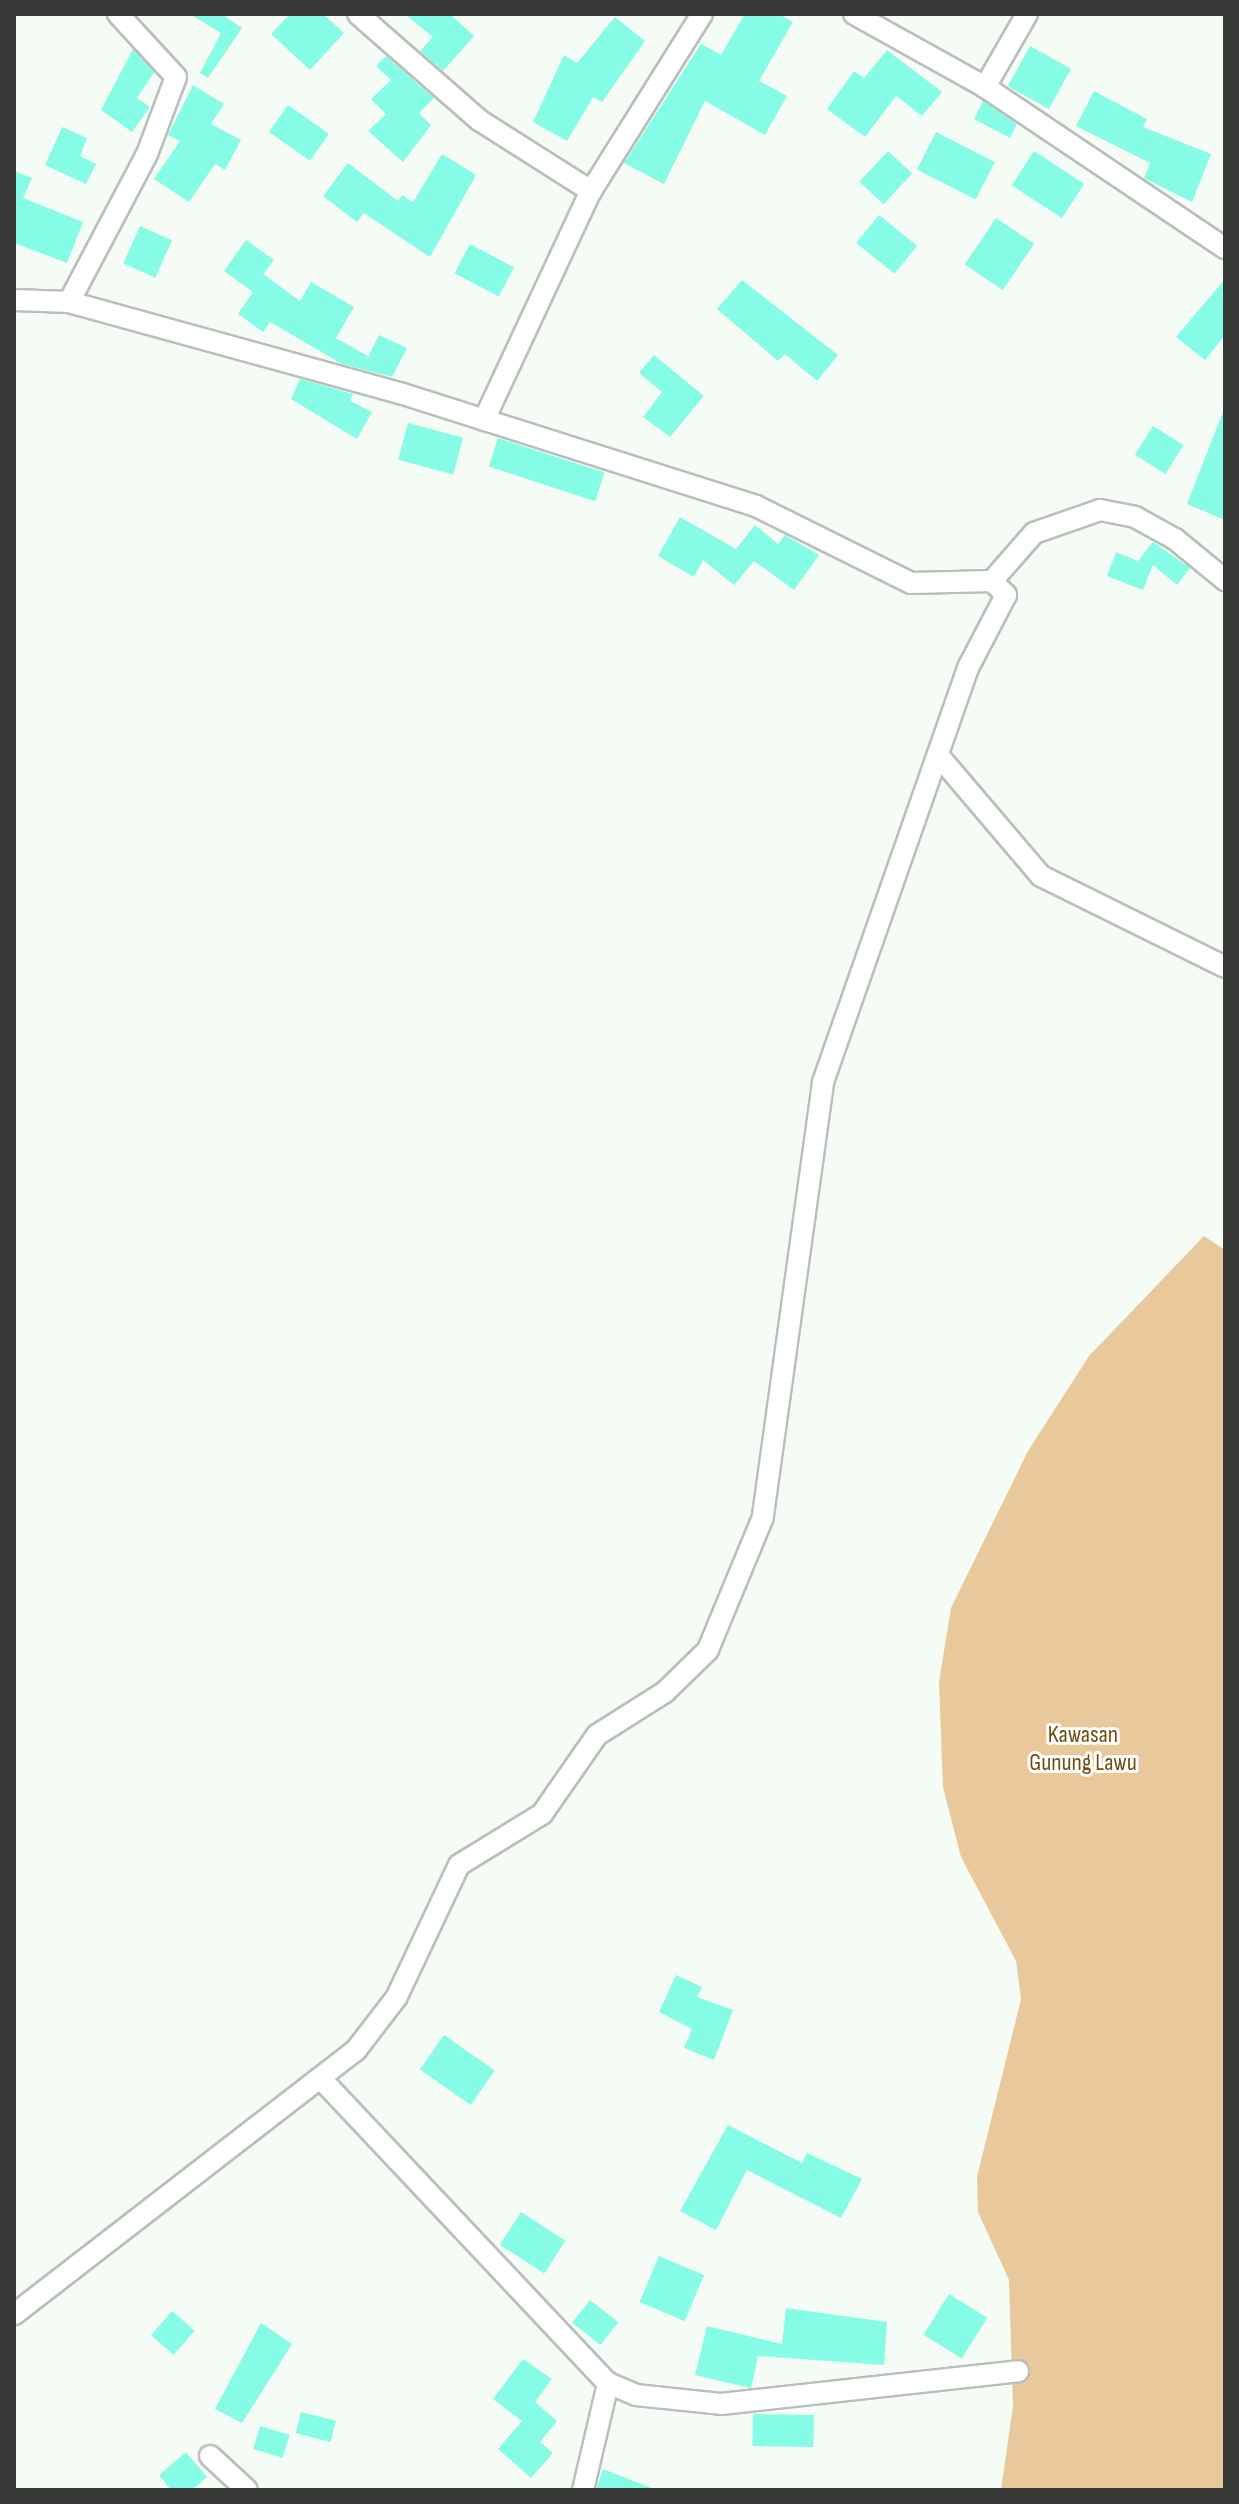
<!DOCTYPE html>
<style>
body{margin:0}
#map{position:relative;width:1239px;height:2504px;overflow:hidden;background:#f5fcf5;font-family:"Sofia Sans Condensed",sans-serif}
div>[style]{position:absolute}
.green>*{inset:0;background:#e9c99c}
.building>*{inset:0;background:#86fbe5;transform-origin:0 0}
.roads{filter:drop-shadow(2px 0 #b9bfb9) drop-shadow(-2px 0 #b9bfb9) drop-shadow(0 2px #b9bfb9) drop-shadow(0 -2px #b9bfb9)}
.street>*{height:20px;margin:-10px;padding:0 10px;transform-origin:10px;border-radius:10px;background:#fff}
span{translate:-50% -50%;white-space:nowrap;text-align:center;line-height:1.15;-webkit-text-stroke:6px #fff;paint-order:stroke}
.park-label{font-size:24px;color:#704e13}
.frame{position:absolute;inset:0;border:16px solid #363936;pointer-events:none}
</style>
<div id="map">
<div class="green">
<i style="clip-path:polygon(1204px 1236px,1225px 1250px,1225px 2490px,1001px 2490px,1013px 2406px,1009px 2280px,978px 2212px,977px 2177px,1021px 1999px,1016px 1961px,961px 1857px,943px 1787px,939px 1682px,951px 1608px,1028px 1451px,1089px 1356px)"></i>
</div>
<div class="building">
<i style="clip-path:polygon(190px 14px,222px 14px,242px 28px,208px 78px,200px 73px,221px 33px)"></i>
<i style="clip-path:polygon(290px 14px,323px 14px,344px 33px,310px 70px,271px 34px)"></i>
<i style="clip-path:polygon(405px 14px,450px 14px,474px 36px,443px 71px,420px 51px,433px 37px)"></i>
<i style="clip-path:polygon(745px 14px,779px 14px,793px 22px,759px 81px,787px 96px,765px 135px,705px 101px,664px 184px,624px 163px,701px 44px,721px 55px)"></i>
<i style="clip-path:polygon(615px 17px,645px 41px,602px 102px,593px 97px,567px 141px,533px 122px,564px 55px,577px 63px)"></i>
<i style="left:1030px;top:46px;width:47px;height:46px;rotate:29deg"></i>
<i style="clip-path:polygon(133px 49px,154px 72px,137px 98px,150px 107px,132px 132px,101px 110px)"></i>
<i style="clip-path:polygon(887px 50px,942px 92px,922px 116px,896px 96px,865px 137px,827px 109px,854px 71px,864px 78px)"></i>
<i style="clip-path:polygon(386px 56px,434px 98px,419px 113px,431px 125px,403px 162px,368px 131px,386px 114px,371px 99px,391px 80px,376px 66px)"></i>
<i style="clip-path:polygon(193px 85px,224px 104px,211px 124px,241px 140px,225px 170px,215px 164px,189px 202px,154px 179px,180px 141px,168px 135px)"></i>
<i style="clip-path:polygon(1094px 91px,1147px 119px,1143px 127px,1211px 154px,1192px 202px,1144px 178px,1150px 163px,1076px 126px)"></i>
<i style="clip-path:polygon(983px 101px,1017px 124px,1010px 138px,974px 119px)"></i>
<i style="left:288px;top:105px;width:50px;height:33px;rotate:35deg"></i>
<i style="clip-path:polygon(62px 127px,87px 138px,80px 156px,96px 164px,86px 184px,45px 165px)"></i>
<i style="left:936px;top:132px;width:66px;height:42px;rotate:27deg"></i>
<i style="left:888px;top:151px;width:33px;height:42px;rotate:43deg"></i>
<i style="left:1034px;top:151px;width:60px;height:41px;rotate:33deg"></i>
<i style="clip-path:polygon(442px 154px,476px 175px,430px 257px,364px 213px,357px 222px,323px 196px,348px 163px,398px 201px,402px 195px,413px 202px)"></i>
<i style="clip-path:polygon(14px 171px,32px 178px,23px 198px,83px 222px,67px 263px,14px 243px)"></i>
<i style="left:879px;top:215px;width:49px;height:36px;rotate:39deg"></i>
<i style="left:996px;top:218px;width:46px;height:56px;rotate:34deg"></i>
<i style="left:140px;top:226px;width:35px;height:41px;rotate:24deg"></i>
<i style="clip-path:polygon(246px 240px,274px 260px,263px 274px,300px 301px,311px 282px,354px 307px,336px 338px,368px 356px,365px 363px,379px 335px,407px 348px,392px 377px,342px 364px,270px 322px,263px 332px,238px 314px,253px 292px,224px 271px)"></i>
<i style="left:470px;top:244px;width:50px;height:33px;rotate:28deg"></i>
<i style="clip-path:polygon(1225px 279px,1225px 335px,1205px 360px,1176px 337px)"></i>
<i style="clip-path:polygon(742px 280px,838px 355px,817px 381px,785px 354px,778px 361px,717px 309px)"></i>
<i style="clip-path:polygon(654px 355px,704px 396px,670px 437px,643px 417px,662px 392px,639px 373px)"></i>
<i style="clip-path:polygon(300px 379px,353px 394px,350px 401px,372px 412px,357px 439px,291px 399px)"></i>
<i style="clip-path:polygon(1224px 409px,1225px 409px,1225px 520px,1187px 504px)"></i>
<i style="left:408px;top:423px;width:57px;height:38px;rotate:15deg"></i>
<i style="left:1153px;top:426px;width:36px;height:34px;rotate:32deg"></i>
<i style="left:498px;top:438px;width:112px;height:30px;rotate:18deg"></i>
<i style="clip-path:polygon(680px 517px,736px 549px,755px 525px,778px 544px,785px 535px,819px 555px,794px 590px,754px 561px,734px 585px,703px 560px,694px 577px,658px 556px)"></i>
<i style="clip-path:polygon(1153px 542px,1190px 568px,1177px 585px,1153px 565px,1143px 590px,1107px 576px,1116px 552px,1138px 561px)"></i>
<i style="clip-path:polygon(676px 1975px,702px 1987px,697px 1997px,733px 2010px,714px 2060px,684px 2048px,692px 2029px,659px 2012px)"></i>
<i style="left:444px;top:2035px;width:62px;height:42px;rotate:35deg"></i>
<i style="clip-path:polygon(728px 2125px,802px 2163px,807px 2153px,862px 2179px,841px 2218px,747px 2170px,716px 2230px,680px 2211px)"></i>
<i style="left:521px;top:2212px;width:53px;height:39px;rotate:33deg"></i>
<i style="left:659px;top:2256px;width:49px;height:50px;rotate:23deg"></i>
<i style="left:949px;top:2294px;width:45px;height:48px;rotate:32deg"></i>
<i style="left:590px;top:2300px;width:36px;height:29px;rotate:38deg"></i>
<i style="clip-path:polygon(786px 2308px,887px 2322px,884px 2365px,758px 2356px,751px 2388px,695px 2375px,707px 2326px,782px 2344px)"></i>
<i style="left:172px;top:2311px;width:30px;height:32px;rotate:41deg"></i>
<i style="clip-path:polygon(261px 2323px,292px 2344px,242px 2423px,215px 2409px)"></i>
<i style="clip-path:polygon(523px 2359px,552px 2379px,535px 2402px,557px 2421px,540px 2442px,553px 2453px,531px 2478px,498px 2449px,522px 2421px,493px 2399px)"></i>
<i style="left:301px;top:2412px;width:36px;height:22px;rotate:14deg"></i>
<i style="left:753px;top:2414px;width:61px;height:32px;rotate:1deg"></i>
<i style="left:260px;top:2426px;width:31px;height:24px;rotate:17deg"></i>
<i style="clip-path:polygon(186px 2452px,207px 2477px,192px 2490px,171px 2490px,159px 2475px)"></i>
<i style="clip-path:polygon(603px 2469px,654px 2489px,654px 2490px,596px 2490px)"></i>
</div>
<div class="roads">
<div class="street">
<i style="left:358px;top:14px;width:161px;rotate:41.2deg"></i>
<i style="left:479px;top:120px;width:133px;rotate:32.4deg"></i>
<i style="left:854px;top:14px;width:150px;rotate:29.1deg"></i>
<i style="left:985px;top:87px;width:289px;rotate:33.9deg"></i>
<i style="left:985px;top:87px;width:84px;rotate:-60.1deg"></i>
<i style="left:14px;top:300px;width:55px;rotate:2.1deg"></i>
<i style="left:69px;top:302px;width:346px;rotate:15.4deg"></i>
<i style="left:403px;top:394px;width:370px;rotate:17.6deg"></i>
<i style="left:756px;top:506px;width:173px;rotate:26.4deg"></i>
<i style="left:911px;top:583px;width:81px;rotate:-1.4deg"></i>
<i style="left:992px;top:581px;width:20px;rotate:45deg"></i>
<i style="left:1006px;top:595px;width:82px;rotate:117.5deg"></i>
<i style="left:968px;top:668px;width:440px;rotate:109.3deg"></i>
<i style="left:823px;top:1083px;width:438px;rotate:97.9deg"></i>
<i style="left:763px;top:1517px;width:144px;rotate:112.5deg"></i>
<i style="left:708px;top:1650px;width:60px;rotate:135.7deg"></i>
<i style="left:665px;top:1692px;width:80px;rotate:147.7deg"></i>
<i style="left:597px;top:1735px;width:96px;rotate:124.8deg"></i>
<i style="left:542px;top:1814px;width:97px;rotate:148.4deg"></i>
<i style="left:459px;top:1865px;width:147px;rotate:115.3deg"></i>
<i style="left:396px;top:1998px;width:66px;rotate:127.6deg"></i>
<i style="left:356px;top:2050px;width:432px;rotate:142.3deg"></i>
<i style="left:69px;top:302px;width:167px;rotate:-62.2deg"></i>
<i style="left:147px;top:154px;width:82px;rotate:-69.4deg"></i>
<i style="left:176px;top:77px;width:86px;rotate:-132.6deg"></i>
<i style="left:484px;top:420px;width:253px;rotate:-65deg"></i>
<i style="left:591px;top:191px;width:209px;rotate:-57.9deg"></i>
<i style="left:992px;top:581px;width:64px;rotate:-48.8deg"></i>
<i style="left:1034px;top:533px;width:70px;rotate:-19.2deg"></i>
<i style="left:1100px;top:510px;width:36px;rotate:11deg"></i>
<i style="left:1135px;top:517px;width:46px;rotate:28.8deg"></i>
<i style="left:1175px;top:539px;width:65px;rotate:39.4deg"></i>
<i style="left:938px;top:755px;width:159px;rotate:49.6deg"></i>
<i style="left:1041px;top:876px;width:205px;rotate:26.3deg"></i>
<i style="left:323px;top:2081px;width:415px;rotate:46.7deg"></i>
<i style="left:608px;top:2383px;width:30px;rotate:23deg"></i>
<i style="left:636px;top:2395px;width:85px;rotate:6deg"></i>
<i style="left:721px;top:2404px;width:299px;rotate:-6.3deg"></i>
<i style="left:210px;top:2456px;width:50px;rotate:42.6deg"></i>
<i style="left:583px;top:2490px;width:110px;rotate:-76.8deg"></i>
</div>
</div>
<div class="park-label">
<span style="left:1083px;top:1749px">Kawasan<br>Gunung Lawu</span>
</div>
<div class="frame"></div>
</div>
